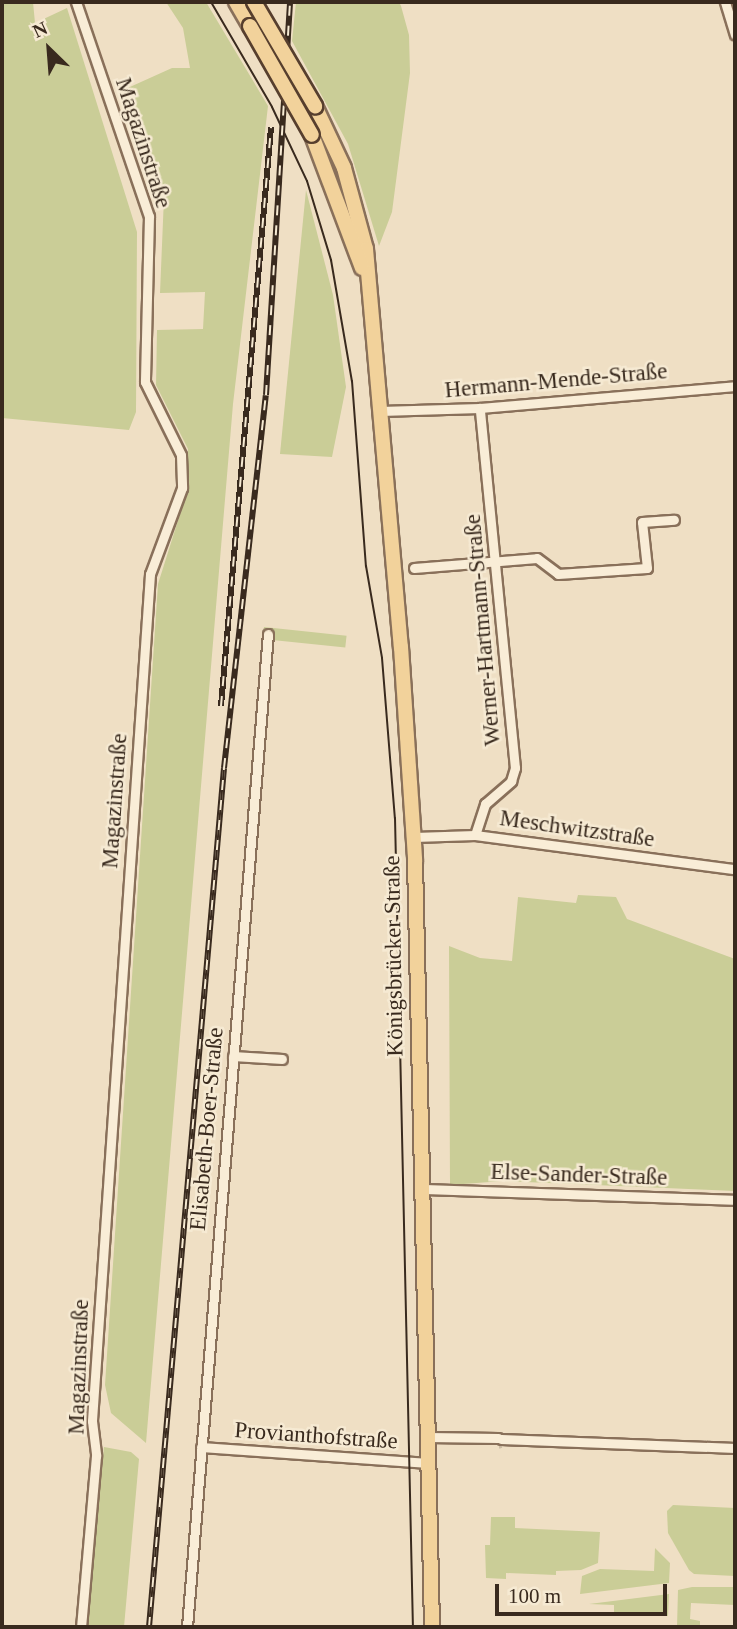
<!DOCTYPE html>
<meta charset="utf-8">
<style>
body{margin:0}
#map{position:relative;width:737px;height:1629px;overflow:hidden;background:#efdfc4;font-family:Georgia,serif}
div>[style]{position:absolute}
.green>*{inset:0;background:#cacd97;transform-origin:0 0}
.street-tunnel>*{height:9px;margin-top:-4.5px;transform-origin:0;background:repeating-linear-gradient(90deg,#cbbba3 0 9px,transparent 0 13.5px)}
.roads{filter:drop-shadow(2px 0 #89705a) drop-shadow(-2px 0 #89705a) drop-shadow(0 2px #89705a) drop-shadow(0 -2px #89705a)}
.street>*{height:9px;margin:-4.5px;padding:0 4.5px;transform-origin:4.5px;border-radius:4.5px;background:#f9edd7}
.primary>*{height:14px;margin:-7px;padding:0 7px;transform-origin:7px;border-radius:7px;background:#f2d29b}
.tram>*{height:2px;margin:-1px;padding:0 1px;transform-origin:1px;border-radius:1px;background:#392a1e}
.rail>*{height:6px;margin-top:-3px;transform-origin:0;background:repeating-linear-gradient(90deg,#f6ead3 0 10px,#392a1e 0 20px);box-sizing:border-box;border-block:2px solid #392a1e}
.bridges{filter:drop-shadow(2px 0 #573f2e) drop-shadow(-2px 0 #573f2e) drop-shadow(0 2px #573f2e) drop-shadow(0 -2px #573f2e)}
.primary-bridge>*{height:14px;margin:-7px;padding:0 7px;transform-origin:7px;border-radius:7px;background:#f2d29b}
span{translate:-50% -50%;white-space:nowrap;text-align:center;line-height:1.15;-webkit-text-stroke:5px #f6ead3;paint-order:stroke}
.street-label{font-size:23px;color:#392a1e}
.frame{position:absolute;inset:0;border:4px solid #392a1e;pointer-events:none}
.north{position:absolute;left:14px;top:14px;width:70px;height:70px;-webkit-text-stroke:5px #f6ead3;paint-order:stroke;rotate:335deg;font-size:19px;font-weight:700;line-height:28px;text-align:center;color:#392a1e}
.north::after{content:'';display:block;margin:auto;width:24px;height:32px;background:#392a1e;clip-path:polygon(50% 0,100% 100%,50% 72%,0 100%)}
.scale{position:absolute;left:495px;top:1584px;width:172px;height:32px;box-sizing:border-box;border:4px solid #392a1e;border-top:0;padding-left:9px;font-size:21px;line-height:24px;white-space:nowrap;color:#392a1e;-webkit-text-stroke:5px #f6ead3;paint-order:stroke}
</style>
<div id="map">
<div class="green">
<i style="clip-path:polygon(2px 2px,33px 2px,35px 23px,67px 8px,137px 232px,136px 412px,129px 430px,2px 418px)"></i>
<i style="clip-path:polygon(166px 2px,206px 2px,268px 106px,233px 404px,146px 1443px,111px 1413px,105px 1385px,158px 584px,187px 492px,188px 449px,156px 385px,157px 330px,203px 329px,205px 292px,160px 293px,164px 197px,121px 91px,172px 68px,190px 68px,183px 28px)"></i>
<i style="clip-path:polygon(296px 2px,399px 2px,401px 6px,409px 35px,410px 73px,392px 212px,379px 246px,348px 144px,292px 41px)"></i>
<i style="clip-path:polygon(306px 190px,333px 295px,346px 387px,332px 457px,280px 454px)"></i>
<i style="left:264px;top:627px;width:83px;height:12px;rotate:6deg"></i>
<i style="clip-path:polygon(578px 895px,616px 897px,627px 919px,735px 959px,735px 1191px,503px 1181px,450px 1185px,449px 946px,480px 958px,512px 961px,518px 897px,576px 903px)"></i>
<i style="clip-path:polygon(104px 1447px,131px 1452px,139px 1459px,124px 1627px,87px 1627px)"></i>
<i style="clip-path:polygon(673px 1505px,735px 1508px,735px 1576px,694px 1574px,689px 1570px,668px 1533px,667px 1511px)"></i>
<i style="clip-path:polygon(491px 1517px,515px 1517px,515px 1528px,600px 1532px,598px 1563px,581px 1570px,556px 1571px,556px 1575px,506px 1573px,506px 1579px,486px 1578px,485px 1545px,490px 1545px)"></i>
<i style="clip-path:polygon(655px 1548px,670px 1563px,669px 1583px,580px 1594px,582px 1576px,600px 1569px,654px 1571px)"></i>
<i style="clip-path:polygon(692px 1587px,735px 1587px,735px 1605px,691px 1603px,690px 1619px,700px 1621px,700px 1627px,677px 1627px,678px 1590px)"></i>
<i style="clip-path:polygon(669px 1594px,668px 1616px,614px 1613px,614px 1605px,589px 1604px)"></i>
</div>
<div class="street-tunnel">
<i style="left:498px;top:1444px;width:3px;rotate:-18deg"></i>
</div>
<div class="roads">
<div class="street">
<i style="left:76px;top:2px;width:226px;rotate:71.2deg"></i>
<i style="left:149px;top:216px;width:166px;rotate:91.4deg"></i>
<i style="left:145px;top:382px;width:81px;rotate:63.7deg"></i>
<i style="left:181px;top:455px;width:33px;rotate:88deg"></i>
<i style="left:182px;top:488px;width:92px;rotate:110.4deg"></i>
<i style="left:150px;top:574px;width:849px;rotate:93.92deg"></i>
<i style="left:92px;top:1421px;width:35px;rotate:83deg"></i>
<i style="left:96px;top:1456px;width:172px;rotate:95deg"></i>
<i style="left:725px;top:2px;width:34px;rotate:73deg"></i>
<i style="left:380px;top:411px;width:100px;rotate:-1.7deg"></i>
<i style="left:480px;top:408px;width:256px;rotate:-4.9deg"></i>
<i style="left:414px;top:568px;width:123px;rotate:-4.6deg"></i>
<i style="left:537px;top:558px;width:26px;rotate:37deg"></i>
<i style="left:558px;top:574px;width:89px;rotate:-3.9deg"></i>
<i style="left:647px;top:568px;width:46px;rotate:-96.2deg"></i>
<i style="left:642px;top:522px;width:32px;rotate:-4deg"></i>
<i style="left:475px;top:835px;width:33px;rotate:-72deg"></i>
<i style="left:485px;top:804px;width:35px;rotate:-41deg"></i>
<i style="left:511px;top:781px;width:14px;rotate:-73deg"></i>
<i style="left:515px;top:768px;width:362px;rotate:-95.6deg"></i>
<i style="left:414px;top:837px;width:61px;rotate:-1.9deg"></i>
<i style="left:475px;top:835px;width:262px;rotate:7.5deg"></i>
<i style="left:233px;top:1056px;width:49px;rotate:3.5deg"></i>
<i style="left:422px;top:1189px;width:313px;rotate:2deg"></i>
<i style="left:428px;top:1437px;width:70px;rotate:0.8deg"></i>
<i style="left:501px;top:1439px;width:234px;rotate:2.2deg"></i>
<i style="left:201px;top:1447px;width:228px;rotate:4deg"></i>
<i style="left:187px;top:1627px;width:996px;rotate:-85.34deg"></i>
</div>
<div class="primary">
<i style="left:236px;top:2px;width:28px;rotate:60deg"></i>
<i style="left:315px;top:106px;width:68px;rotate:64.9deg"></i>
<i style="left:344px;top:168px;width:84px;rotate:74.8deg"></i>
<i style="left:366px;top:249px;width:400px;rotate:85deg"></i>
<i style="left:401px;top:647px;width:213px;rotate:86.2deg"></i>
<i style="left:415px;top:860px;width:767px;rotate:88.73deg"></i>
<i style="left:312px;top:135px;width:142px;rotate:69.4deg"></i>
</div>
</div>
<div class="tram">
<i style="left:211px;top:2px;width:121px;rotate:59.8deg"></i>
<i style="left:272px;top:107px;width:82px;rotate:64.7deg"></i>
<i style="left:307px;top:181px;width:83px;rotate:73.1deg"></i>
<i style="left:331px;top:260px;width:123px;rotate:80.2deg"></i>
<i style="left:352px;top:381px;width:186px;rotate:85.7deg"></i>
<i style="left:366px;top:566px;width:93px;rotate:80.1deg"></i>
<i style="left:382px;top:658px;width:161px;rotate:85.4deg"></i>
<i style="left:395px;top:818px;width:809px;rotate:88.73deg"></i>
</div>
<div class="rail">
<i style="left:221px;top:706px;width:581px;rotate:-85.06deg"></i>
<i style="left:149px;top:1627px;width:862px;rotate:-85.01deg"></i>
<i style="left:224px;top:768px;width:375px;rotate:-83.6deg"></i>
<i style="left:266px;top:395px;width:394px;rotate:-86.5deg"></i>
</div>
<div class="bridges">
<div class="primary-bridge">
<i style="left:254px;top:2px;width:121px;rotate:59.6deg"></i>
<i style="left:250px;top:26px;width:125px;rotate:60.4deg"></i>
</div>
</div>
<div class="street-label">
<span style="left:143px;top:143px;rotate:72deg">Magazinstraße</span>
<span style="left:556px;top:381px;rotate:-5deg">Hermann-Mende-Straße</span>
<span style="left:483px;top:630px;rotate:-95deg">Werner-Hartmann-Straße</span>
<span style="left:115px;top:801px;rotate:-86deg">Magazinstraße</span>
<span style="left:577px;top:829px;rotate:8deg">Meschwitzstraße</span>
<span style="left:394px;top:956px;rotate:-91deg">Königsbrücker Straße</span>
<span style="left:207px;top:1129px;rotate:-85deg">Elisabeth-Boer-Straße</span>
<span style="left:579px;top:1175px;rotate:2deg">Else-Sander-Straße</span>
<span style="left:79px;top:1367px;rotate:-88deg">Magazinstraße</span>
<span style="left:316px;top:1436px;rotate:4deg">Provianthofstraße</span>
</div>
<div class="frame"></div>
<div class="north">N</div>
<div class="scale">100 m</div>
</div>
